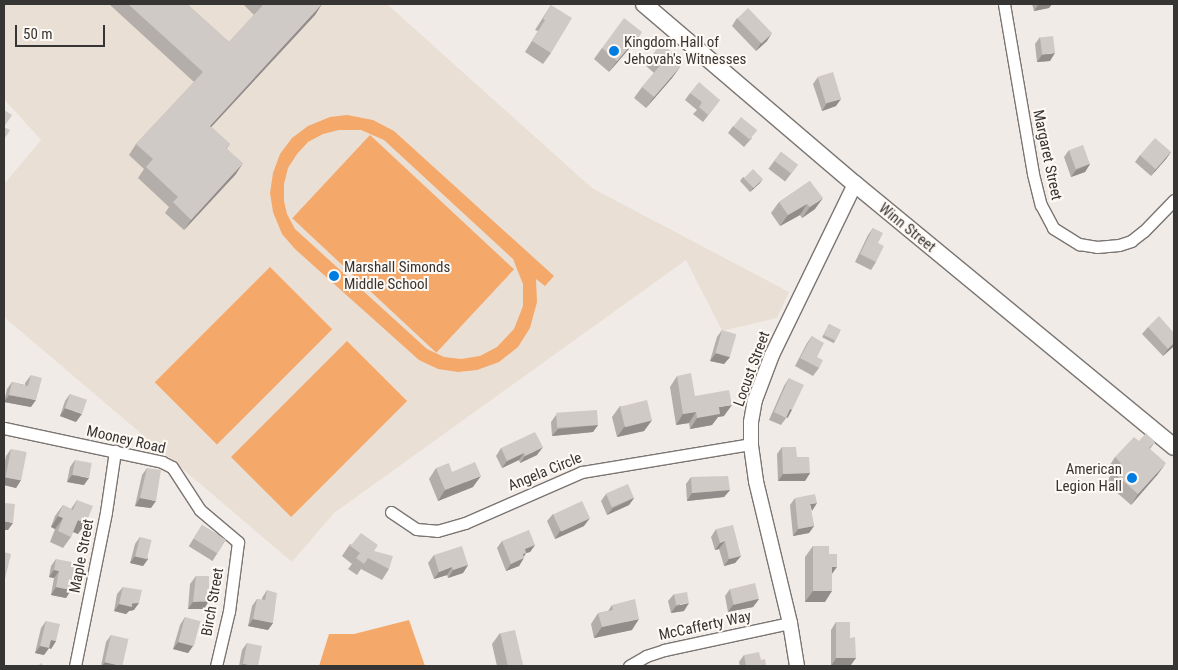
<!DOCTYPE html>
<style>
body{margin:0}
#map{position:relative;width:1178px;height:670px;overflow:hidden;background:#f1ebe7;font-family:"Roboto Condensed",sans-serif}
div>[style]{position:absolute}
.built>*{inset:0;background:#eadfd5}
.green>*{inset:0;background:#f4a86a;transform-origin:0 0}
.roads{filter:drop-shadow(1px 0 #7b7572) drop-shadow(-1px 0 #7b7572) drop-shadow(0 1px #7b7572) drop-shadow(0 -1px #7b7572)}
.minor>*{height:11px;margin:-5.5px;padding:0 5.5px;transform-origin:5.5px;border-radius:5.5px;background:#fff}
.tertiary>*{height:14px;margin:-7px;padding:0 7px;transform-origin:7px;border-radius:7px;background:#fff}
.secondary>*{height:16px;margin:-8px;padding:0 8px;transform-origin:8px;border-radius:8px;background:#fff}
.wall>*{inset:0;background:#b3aeaa;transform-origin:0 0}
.shaded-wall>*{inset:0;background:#928d8b;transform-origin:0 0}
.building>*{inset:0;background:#d0cac6;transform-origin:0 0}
.dots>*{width:14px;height:14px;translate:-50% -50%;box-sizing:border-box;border:2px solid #fff9f4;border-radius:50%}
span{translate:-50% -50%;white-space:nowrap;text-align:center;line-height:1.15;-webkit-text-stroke:4px #fff9f4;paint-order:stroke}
.poi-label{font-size:15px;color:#373534}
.left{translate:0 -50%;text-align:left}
.right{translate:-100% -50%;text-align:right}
.street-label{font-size:15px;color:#373534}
.frame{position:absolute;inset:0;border:5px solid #373534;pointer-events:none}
.scale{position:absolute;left:15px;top:25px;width:90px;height:22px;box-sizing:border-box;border:2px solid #373534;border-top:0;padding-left:6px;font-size:15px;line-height:18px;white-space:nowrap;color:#373534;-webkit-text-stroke:4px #fff9f4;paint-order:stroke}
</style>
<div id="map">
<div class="built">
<i style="clip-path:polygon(4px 4px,387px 4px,592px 188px,789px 292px,777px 318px,722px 331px,686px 260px,334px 513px,292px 562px,4px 317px,4px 184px,41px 140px,4px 99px)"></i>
</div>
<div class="green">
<i style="clip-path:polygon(evenodd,347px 115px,373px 120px,394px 131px,554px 276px,545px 286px,536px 279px,537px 302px,530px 328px,518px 347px,499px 362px,477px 370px,458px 372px,438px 369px,419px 360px,295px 249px,282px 234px,273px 212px,270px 193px,273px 173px,280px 154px,292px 138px,308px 126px,330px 117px,347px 115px,339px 130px,361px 130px,384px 140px,513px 259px,523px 284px,523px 306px,514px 329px,497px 347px,480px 356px,461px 359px,444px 357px,427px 349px,295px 229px,287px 214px,284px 201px,284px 184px,288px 168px,297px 154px,308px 142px,323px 134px,339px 130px)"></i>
<i style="left:370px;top:135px;width:197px;height:114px;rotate:43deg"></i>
<i style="left:270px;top:267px;width:88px;height:163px;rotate:45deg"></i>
<i style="left:347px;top:341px;width:85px;height:164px;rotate:45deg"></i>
<i style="clip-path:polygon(409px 620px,425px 666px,319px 666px,329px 634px,354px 634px)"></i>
</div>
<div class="roads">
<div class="minor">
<i style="left:1004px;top:4px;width:172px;rotate:80.3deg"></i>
<i style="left:1033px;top:174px;width:32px;rotate:76deg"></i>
<i style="left:1041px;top:205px;width:26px;rotate:62deg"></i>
<i style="left:1053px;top:228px;width:31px;rotate:32deg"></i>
<i style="left:1079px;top:244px;width:18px;rotate:9deg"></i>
<i style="left:1097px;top:247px;width:22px;rotate:-5deg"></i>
<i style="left:1119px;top:245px;width:13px;rotate:-18deg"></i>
<i style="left:1131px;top:241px;width:16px;rotate:-38deg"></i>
<i style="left:1144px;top:231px;width:43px;rotate:-45.9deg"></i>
<i style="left:4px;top:428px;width:162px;rotate:12.1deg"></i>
<i style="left:162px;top:462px;width:11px;rotate:27deg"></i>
<i style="left:172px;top:467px;width:51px;rotate:56.9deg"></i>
<i style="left:200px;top:510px;width:50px;rotate:40.1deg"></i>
<i style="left:238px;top:542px;width:70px;rotate:97.4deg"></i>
<i style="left:229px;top:611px;width:57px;rotate:103.3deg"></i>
<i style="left:391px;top:512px;width:30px;rotate:34deg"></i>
<i style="left:416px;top:529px;width:21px;rotate:5deg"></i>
<i style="left:437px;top:531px;width:29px;rotate:-16deg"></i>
<i style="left:465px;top:523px;width:128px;rotate:-23.6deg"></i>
<i style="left:582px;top:472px;width:171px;rotate:-9.4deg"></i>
<i style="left:75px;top:666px;width:157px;rotate:-78.6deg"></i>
<i style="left:106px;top:512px;width:62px;rotate:-81.6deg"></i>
<i style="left:629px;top:666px;width:20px;rotate:-30deg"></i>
<i style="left:646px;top:656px;width:19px;rotate:-18deg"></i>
<i style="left:664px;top:650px;width:129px;rotate:-12.1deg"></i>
</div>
<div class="tertiary">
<i style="left:797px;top:666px;width:44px;rotate:-99.2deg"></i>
<i style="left:790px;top:623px;width:146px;rotate:-103.5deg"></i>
<i style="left:756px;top:481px;width:37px;rotate:-98deg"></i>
<i style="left:751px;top:444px;width:22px;rotate:-90deg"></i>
<i style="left:751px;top:422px;width:22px;rotate:-80deg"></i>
<i style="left:755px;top:400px;width:48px;rotate:-69.3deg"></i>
<i style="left:772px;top:355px;width:190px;rotate:-64.1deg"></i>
</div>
<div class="secondary">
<i style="left:644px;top:4px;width:277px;rotate:40.5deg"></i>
<i style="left:855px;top:184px;width:413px;rotate:39.5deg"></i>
</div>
</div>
<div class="wall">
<i style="clip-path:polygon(109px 4px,187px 4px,229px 42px,254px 15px,243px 4px,322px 4px,315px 15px,211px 127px,230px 144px,227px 148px,236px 174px,184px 230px,165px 213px,169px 207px,138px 178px,144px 169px,129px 155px,136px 144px,194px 82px)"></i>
<i style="clip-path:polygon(1032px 4px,1052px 4px,1049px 8px,1034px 11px)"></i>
<i style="clip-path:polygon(551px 5px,551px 53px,543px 64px,525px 52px,538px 31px,535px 30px)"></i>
<i style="clip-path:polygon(737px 18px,767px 41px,756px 51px,732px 26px)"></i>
<i style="clip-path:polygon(1040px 37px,1050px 61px,1037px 62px,1035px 44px)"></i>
<i style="clip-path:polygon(634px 43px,609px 72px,594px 59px,602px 48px)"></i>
<i style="clip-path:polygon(653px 54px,670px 58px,680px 67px,672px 78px,646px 108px,634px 98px,642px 87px,654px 73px,645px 65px)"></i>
<i style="clip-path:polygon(818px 77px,836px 106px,822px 111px,813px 84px)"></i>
<i style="clip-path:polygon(690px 93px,720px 100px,703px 122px,693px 114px,697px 110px,685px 100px)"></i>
<i style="clip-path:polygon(733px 126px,752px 138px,744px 147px,728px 133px)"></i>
<i style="clip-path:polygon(1069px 150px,1090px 164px,1085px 172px,1071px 177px,1064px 157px)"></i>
<i style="left:781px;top:152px;width:21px;height:21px;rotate:37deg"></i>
<i style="clip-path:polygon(1171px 152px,1166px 159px,1151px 176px,1135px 162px,1140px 155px)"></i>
<i style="clip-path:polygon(743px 177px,760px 183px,750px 192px,740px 181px)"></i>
<i style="clip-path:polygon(810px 181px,815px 209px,802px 218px,800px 215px,780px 226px,771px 213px,779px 202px)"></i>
<i style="clip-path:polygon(873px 228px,878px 243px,876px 262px,871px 270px,855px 262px,868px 235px)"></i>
<i style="left:829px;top:324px;width:13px;height:15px;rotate:27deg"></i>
<i style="clip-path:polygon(1148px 327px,1174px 333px,1174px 346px,1163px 356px,1142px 334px)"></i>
<i style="clip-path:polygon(722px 330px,730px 357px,724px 364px,710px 361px,717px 337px)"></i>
<i style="clip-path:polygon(812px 336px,817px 357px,819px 368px,813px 376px,795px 366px,807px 343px)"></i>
<i style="clip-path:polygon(31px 375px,31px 407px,4px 402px,7px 389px,12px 382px,25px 385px,25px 383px)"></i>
<i style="clip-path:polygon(677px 376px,695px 396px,724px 416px,718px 417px,712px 425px,690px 429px,689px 423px,676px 425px,670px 387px)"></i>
<i style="clip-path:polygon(789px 378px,792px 410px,781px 425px,769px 420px,784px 386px)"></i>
<i style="clip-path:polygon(70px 394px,76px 422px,60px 416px,65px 401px)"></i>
<i style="clip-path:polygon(620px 406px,652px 420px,644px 431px,617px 437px,612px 417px)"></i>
<i style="clip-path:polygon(556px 415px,598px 425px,593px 432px,552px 436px,551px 422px)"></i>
<i style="clip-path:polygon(1139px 441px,1155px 442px,1150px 449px,1158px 474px,1131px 505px,1106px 483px,1112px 473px,1108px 468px,1115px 457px)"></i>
<i style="clip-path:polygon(782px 447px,797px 457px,810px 473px,805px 481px,778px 481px,777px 454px)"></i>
<i style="clip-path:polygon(501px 448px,537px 455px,520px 463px,519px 460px,502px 468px,496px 456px)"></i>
<i style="clip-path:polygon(11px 449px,21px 480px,16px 488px,4px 485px,4px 466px,6px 456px)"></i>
<i style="clip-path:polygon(75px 460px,84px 485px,67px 482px,70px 467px)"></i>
<i style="clip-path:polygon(147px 468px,151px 508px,135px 506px,142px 475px)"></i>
<i style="clip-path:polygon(436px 468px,452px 472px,473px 487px,438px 501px,429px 479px)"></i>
<i style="clip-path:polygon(691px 477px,730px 490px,724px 497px,687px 501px,686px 484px)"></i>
<i style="clip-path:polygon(606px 494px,634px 498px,629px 505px,607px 515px,601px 501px)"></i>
<i style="clip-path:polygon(795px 498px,811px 511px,814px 526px,809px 533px,793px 536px,790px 505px)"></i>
<i style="clip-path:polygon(77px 500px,78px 534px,73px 532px,71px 537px,63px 548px,50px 542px,55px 529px,51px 527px,55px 516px,63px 505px,71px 509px)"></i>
<i style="clip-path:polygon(553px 514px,584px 526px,555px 539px,547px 521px)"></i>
<i style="left:202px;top:525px;width:28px;height:25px;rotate:32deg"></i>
<i style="clip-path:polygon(716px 529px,741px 556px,735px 563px,724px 566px,719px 549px,715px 550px,711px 537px)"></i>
<i style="clip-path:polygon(140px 537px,148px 559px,143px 566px,130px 563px,135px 544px)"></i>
<i style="clip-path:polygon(502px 541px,535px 545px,530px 552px,526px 553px,519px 566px,506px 571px,497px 548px)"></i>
<i style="clip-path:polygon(350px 544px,374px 551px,389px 569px,382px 580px,361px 569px,357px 575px,348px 569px,352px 564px,342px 556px)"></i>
<i style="clip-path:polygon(813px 546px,829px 554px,832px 573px,825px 602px,805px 602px,805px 557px)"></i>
<i style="clip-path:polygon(434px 555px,468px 565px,463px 573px,448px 578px,447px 575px,434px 579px,428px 563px)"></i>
<i style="clip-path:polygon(56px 559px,71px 590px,66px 598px,51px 595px,54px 578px,49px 577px,51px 566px)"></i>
<i style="clip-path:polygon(196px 576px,204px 609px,188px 609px,190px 584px)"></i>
<i style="clip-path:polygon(123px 587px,134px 610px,129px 611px,126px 614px,114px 611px,117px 594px)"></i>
<i style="clip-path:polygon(730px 589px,759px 599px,753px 607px,728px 612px,725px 596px)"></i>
<i style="clip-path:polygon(267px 590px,273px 623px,268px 630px,248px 626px,252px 606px,257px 599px,262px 600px,262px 598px)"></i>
<i style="clip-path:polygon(674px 594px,684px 611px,671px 613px,668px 601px)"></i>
<i style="clip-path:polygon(612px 605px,632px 630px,594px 638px,591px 624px,598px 613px,608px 611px)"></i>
<i style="clip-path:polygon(185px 617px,193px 646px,188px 653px,173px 649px,180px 625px)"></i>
<i style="clip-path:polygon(46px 621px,56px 641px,51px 649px,49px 648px,44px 655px,35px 653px,41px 628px)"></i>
<i style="clip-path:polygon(836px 622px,850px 638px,851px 665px,831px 666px,831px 630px)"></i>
<i style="clip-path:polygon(500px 633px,523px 666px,497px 666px,492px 644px)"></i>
<i style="clip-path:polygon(111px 635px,123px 666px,101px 666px,106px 642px)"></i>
<i style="clip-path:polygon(247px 643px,258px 666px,239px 666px,242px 650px)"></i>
<i style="clip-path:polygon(744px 655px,761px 660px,766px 666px,740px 666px,739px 662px)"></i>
</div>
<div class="shaded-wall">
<i style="clip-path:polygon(322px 4px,315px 15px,202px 137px,210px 126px)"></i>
<i style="clip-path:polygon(1039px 4px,1052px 4px,1049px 8px,1034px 11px)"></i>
<i style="clip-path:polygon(642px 32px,634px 43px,609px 72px,617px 61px)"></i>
<i style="clip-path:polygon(772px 33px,767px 41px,756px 51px,761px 43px)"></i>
<i style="clip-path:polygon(1055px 53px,1050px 61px,1037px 62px,1042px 55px)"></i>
<i style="clip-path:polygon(680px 67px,672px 78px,646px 108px,654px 97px)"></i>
<i style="clip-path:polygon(841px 99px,836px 106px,822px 111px,827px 103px)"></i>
<i style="clip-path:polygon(1171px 152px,1166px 159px,1151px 176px,1156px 169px)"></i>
<i style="clip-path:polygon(243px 163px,236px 174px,184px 230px,191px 220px)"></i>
<i style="clip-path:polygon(1090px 164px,1085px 172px,1071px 177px,1076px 170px)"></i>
<i style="clip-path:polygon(763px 179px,760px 183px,750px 192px,753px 188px)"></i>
<i style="clip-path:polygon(823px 198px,815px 209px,802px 218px,810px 207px)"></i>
<i style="clip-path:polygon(807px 204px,800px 215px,780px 226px,788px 215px)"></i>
<i style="clip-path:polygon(1174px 343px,1174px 346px,1163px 356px,1168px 349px)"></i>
<i style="clip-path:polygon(716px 353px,730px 357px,724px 364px,710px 361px)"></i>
<i style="clip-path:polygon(9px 395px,36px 400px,31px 407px,4px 402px)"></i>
<i style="clip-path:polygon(732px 405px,724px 416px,718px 417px,712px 425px,690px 429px,697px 418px,719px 407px)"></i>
<i style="clip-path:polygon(65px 408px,82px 414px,76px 422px,60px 416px)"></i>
<i style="left:790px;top:409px;width:2px;height:9px;rotate:27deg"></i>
<i style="clip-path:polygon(696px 412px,689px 423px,676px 425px,683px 414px)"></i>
<i style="clip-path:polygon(652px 420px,644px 431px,617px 437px,625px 426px)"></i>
<i style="clip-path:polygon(598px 425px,593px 432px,552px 436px,558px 429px)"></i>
<i style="clip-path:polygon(543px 447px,537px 455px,520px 463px,525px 456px)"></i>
<i style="clip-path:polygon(524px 453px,519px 460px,502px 468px,507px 461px)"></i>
<i style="clip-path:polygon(1166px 463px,1158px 474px,1131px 505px,1138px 494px)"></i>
<i style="clip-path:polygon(810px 473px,805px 481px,778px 481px,783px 474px)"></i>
<i style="clip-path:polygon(72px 475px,89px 478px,84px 485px,67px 482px)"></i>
<i style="clip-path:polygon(481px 476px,473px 487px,438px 501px,445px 490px)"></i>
<i style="clip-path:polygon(5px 477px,21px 480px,16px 488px,4px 485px,4px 479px)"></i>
<i style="clip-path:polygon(730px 490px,724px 497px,687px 501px,692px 493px)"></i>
<i style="clip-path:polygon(140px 498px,156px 501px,151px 508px,135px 506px)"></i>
<i style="clip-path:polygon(634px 498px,629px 505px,607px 515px,613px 508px)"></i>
<i style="clip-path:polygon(817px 503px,812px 511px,810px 504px)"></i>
<i style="clip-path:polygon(58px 516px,63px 518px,55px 529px,51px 527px)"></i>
<i style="clip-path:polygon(590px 518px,584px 526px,555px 539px,560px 531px)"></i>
<i style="clip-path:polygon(78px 520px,86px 523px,78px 534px,71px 531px)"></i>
<i style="clip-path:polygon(4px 521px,13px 523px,8px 530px,4px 530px)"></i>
<i style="clip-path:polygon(814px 526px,809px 533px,793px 536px,798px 529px)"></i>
<i style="clip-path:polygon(725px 541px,719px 549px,715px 550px,720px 543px)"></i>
<i style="clip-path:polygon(535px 545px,530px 552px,526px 553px,522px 559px,524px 558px,519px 566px,506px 571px,511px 564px,525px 549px)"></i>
<i style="clip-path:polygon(135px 556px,148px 559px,143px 566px,130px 563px)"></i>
<i style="clip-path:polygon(741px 556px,735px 563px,724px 566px,729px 559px)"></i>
<i style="clip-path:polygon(468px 565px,463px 573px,448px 578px,453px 570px)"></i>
<i style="clip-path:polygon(452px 567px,447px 575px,434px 579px,439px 572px)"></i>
<i style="clip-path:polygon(832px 567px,837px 567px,829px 578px)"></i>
<i style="clip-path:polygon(54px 570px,59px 571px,54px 578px,49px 577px)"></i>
<i style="clip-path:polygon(56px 587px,71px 590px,66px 598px,51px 595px)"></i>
<i style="clip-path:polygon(813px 591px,832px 591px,825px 602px,805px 602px)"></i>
<i style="clip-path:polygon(759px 599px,753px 607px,728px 612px,733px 605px)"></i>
<i style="clip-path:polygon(209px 601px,204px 609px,188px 609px,193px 602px)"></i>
<i style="clip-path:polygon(139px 603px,134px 610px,129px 611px,126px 614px,114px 611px,119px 604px)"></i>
<i style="clip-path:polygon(689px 603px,684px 611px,671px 613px,676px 606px)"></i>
<i style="clip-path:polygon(253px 619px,273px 623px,268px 630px,248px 626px)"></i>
<i style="clip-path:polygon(639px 619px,632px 630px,594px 638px,602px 627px)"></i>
<i style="clip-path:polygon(51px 640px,56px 641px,51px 649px,49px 648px,44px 655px,35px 653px,40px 646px)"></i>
<i style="clip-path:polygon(178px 642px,193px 646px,188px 653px,173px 649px)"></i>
<i style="clip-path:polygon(836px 658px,856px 658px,851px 665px,831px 666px)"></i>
<i style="clip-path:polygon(105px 662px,121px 666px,102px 666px)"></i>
<i style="clip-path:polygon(243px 664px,249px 665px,248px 666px,241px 666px)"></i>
</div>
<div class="building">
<i style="clip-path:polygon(128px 4px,187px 4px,229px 42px,263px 5px,262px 4px,322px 4px,210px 126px,230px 144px,226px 148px,243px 163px,191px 220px,173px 202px,178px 197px,146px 167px,153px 159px,136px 144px,203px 72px)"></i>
<i style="clip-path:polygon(551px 5px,572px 18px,551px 53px,532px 41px,545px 20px,543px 19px)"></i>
<i style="left:748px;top:8px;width:35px;height:15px;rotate:46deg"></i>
<i style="clip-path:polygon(624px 18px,642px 32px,617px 61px,602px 48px)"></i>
<i style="left:1053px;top:36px;width:17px;height:13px;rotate:83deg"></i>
<i style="clip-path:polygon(661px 43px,673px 53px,669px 57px,680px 67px,654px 97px,642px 87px,663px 62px,653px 54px)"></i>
<i style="left:833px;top:72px;width:28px;height:16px;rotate:73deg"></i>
<i style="clip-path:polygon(699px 82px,720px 100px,708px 115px,699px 107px,702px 102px,690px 93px)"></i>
<i style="clip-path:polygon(4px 110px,12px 115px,4px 127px,10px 130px,5px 138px,4px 137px)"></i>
<i style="left:741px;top:117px;width:21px;height:12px;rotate:39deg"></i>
<i style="left:1155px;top:138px;width:21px;height:23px;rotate:41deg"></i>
<i style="left:1083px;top:145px;width:20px;height:15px;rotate:70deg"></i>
<i style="left:781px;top:152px;width:21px;height:11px;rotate:37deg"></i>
<i style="left:753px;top:169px;width:14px;height:13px;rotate:45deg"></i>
<i style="clip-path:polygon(810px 181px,823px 198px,810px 207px,807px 204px,788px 215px,779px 202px)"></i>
<i style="clip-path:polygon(873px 228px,883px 233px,878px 243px,884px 246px,876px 262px,860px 254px)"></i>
<i style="clip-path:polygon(1159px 316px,1174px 333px,1174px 343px,1168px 349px,1148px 327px)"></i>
<i style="left:829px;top:324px;width:13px;height:12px;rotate:27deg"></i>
<i style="left:722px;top:330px;width:15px;height:24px;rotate:16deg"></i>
<i style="clip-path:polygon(812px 336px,824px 343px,817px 357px,823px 360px,819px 368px,800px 358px)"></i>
<i style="clip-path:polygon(691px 373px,695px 396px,729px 390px,732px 405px,719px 407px,720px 414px,697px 418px,696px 412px,683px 414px,677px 376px)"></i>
<i style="clip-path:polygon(31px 375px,42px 378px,36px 400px,9px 395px,12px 382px,28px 386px)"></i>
<i style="clip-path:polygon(789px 378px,804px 385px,792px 410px,790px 409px,786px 418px,774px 412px)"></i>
<i style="left:70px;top:394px;width:18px;height:15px;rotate:19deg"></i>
<i style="left:647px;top:400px;width:21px;height:28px;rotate:76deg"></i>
<i style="left:597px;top:410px;width:15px;height:41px;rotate:86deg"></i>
<i style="clip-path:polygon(535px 432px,543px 447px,525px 456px,524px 453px,507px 461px,501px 448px)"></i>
<i style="clip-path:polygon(1146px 433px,1155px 442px,1149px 448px,1166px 463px,1138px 494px,1113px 472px,1121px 463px,1115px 457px,1134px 437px,1139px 441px)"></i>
<i style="clip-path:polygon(782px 447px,796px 447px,797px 457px,809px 457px,810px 473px,783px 474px)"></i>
<i style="left:11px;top:449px;width:16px;height:29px;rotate:11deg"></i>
<i style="left:75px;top:460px;width:17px;height:15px;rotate:10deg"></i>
<i style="clip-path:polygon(475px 462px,481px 476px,445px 490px,436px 468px,449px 463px,452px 472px)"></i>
<i style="clip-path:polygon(147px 468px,161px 470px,156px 501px,140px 498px)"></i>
<i style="clip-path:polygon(728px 476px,730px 490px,692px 493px,691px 477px)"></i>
<i style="left:628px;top:484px;width:15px;height:24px;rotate:67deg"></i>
<i style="clip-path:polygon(815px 494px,817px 503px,810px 504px,814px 526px,798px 529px,795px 498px)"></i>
<i style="clip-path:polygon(77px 500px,93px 506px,86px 523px,78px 520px,71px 537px,58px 531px,63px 518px,58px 516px,63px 505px,73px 510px)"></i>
<i style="left:582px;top:501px;width:19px;height:32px;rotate:65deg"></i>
<i style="clip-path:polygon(4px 503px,15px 504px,13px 523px,4px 521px)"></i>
<i style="left:202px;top:525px;width:28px;height:16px;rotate:32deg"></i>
<i style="clip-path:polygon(733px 525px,741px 556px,729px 559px,725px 541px,720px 543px,716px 529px)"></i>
<i style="clip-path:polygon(529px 530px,535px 545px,525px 549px,526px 553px,523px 554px,524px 558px,511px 564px,502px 541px)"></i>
<i style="clip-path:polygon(361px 533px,378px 545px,374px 551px,393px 556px,389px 569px,368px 558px,364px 564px,356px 558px,360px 553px,349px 545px,350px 544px,352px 544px)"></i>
<i style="left:140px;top:537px;width:12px;height:20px;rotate:14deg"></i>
<i style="clip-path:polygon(462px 546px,468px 565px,453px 570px,452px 567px,439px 572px,434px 555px)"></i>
<i style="clip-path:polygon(813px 546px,829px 546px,829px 554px,837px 554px,837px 567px,832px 567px,832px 591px,813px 591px)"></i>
<i style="clip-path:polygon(4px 552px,11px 554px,5px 579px,4px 578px)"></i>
<i style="clip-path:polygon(56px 559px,77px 563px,71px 590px,56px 587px,59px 571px,54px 570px)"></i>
<i style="clip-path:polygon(196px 576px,209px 576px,209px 601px,193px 602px)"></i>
<i style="left:755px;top:583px;width:16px;height:26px;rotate:76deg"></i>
<i style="clip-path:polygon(123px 587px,142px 590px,139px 603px,132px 603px,132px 607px,119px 604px)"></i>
<i style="clip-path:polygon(267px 590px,277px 593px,273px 623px,253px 619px,257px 599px,265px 600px)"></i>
<i style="left:687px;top:592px;width:11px;height:13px;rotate:80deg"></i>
<i style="clip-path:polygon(635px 599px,639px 619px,602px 627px,598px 613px,613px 610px,612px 605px)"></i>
<i style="left:185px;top:617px;width:16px;height:26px;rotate:15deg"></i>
<i style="clip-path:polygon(46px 621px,60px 624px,56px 641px,51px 640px,49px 648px,40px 646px)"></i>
<i style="clip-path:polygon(836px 622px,850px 622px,850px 638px,855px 637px,856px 658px,836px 658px)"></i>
<i style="left:515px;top:630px;width:37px;height:15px;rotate:77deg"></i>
<i style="left:111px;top:635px;width:18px;height:28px;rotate:13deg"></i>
<i style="clip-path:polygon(247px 643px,262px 646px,258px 666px,249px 666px,249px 665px,243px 664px)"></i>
<i style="clip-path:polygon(759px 652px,761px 660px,765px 659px,766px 666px,746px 666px,744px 655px)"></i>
<i style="clip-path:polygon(41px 663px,44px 666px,38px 666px)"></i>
</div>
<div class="dots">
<i style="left:614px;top:51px;background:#007de3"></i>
<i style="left:334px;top:276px;background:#007de3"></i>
<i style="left:1132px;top:478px;background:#007de3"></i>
</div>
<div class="poi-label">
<span class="left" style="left:624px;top:51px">Kingdom Hall of<br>Jehovah's Witnesses</span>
<span class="left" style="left:344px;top:276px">Marshall Simonds<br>Middle School</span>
<span class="right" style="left:1122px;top:478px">American<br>Legion Hall</span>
</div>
<div class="street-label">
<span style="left:1047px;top:155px;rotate:78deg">Margaret Street</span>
<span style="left:907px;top:228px;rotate:39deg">Winn Street</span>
<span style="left:752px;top:369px;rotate:-70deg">Locust Street</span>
<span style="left:126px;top:440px;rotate:13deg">Mooney Road</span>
<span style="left:545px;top:472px;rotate:-22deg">Angela Circle</span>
<span style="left:82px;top:556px;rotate:-79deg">Maple Street</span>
<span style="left:213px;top:602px;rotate:-80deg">Birch Street</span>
<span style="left:705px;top:626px;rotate:-12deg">McCafferty Way</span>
</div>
<div class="frame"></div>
<div class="scale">50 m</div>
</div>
